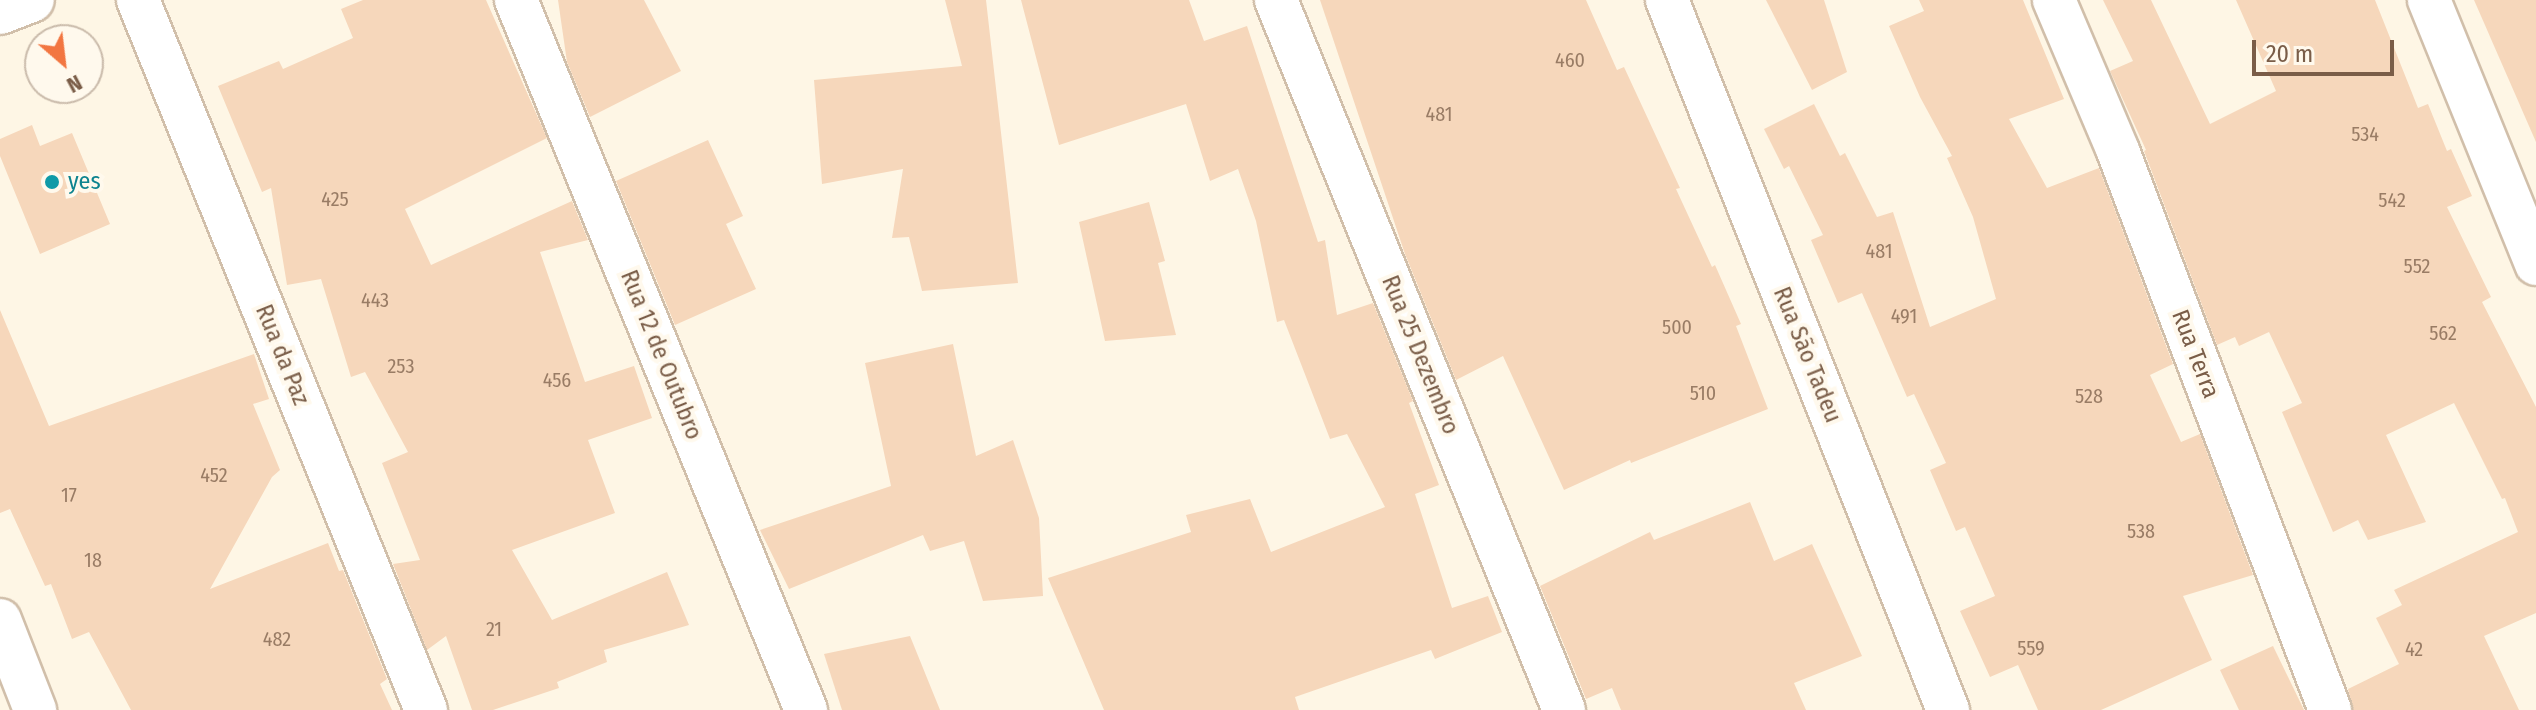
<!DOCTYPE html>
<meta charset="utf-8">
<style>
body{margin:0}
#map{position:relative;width:2536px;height:710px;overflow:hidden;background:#fef6e5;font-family:"Fira Sans Condensed",sans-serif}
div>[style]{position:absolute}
.building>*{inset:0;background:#f6d7bb}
.roads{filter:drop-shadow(2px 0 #d1bfaa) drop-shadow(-2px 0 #d1bfaa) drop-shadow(0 2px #d1bfaa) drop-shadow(0 -2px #d1bfaa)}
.minor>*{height:42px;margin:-21px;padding:0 21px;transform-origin:21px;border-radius:21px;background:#fff}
.tertiary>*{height:44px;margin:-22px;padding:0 22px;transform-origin:22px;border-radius:22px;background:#fff}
.dots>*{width:22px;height:22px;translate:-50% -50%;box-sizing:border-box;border:4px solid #fff9ed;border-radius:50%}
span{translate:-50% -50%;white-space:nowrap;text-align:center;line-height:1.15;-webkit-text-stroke:8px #fff9ed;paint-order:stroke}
.number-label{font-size:20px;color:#997c65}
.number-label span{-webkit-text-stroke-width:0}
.culture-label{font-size:24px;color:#0d838f}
.left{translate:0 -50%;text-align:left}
.street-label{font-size:24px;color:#7a5d48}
.north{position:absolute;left:24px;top:24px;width:80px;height:80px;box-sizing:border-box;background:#fff9ed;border:2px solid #cabbab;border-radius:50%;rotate:152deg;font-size:22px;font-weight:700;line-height:32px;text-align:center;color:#7a5d48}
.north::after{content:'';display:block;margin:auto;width:28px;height:36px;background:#f27641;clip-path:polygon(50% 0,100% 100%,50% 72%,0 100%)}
.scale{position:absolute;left:2252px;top:40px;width:142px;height:36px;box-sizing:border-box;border:4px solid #7a5d48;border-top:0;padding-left:10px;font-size:24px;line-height:28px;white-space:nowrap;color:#7a5d48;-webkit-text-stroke:6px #fff9ed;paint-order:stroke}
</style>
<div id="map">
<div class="building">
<i style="clip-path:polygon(363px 0,486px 0,547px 138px,405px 209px,431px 265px,572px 201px,588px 240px,540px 252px,585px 382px,634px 366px,652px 418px,588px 440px,615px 513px,512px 550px,552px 620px,667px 572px,689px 625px,604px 650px,607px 662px,557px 682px,559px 688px,493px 710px,472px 710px,446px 636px,427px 650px,393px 564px,420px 560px,382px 463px,408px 452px,365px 372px,351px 377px,321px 279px,287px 285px,271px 188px,262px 192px,218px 86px,279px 61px,283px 69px,353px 38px,341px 9px)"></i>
<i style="clip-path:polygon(558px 0,644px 0,681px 71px,590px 117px,567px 62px)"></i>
<i style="clip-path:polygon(945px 0,986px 0,1018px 283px,922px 291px,909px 237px,892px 238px,903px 169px,822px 184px,814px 80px,962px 66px)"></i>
<i style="clip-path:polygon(1021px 0,1189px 0,1204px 41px,1247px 26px,1318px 242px,1325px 240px,1337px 315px,1373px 303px,1413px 401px,1409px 403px,1439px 485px,1415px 494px,1452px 608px,1488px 596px,1502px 632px,1435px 659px,1431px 650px,1295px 697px,1299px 710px,1104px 710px,1048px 578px,1191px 532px,1186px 515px,1250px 499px,1271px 552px,1385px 507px,1347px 434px,1330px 439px,1284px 320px,1277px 322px,1256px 221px,1238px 169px,1210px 181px,1186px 104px,1059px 145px)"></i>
<i style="clip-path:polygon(1320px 0,1586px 0,1617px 70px,1624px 67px,1680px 188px,1676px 189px,1712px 267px,1715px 265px,1741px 324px,1736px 326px,1768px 409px,1631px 463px,1630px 460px,1564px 490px,1503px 356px,1456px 380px,1405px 254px)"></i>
<i style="clip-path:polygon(1766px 0,1824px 0,1847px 72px,1812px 90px)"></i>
<i style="clip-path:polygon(1919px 0,2023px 0,2064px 99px,2009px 119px,2047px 188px,2099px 168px,2173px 364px,2150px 375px,2181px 442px,2200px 434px,2253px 575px,2183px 596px,2212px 660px,2101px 710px,2038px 710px,2018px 665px,1990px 677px,1960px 611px,1995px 596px,1965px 527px,1956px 531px,1930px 470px,1946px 463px,1914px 394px,1907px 397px,1862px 293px,1838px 303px,1811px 240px,1823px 235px,1789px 166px,1784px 169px,1764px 129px,1814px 104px,1840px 156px,1845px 153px,1877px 217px,1893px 212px,1930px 327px,1996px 299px,1973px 217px,1947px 158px,1952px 156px,1920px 97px,1889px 26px,1924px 11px)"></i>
<i style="clip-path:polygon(2103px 0,2151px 0,2210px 124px,2276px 91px,2236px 0,2375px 0,2418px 108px,2428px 104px,2447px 151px,2451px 149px,2472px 196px,2447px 207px,2491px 297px,2482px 302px,2536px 407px,2536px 613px,2484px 636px,2519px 710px,2353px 710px,2348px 689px,2399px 664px,2376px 618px,2402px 605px,2394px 590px,2518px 532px,2505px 498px,2502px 499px,2454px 403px,2386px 435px,2426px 522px,2368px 540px,2358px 520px,2333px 532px,2282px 412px,2302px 403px,2269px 332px,2239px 346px,2235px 337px,2217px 345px,2144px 151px,2146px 150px,2110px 71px,2133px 61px)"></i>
<i style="clip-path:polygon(2474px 0,2536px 0,2536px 142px)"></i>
<i style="clip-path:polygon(32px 125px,40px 146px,72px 133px,110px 224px,40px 254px,0 156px,0 139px)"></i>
<i style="clip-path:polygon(708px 140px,743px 216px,726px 224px,756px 289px,675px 325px,616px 181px)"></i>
<i style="clip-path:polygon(1149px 202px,1165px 261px,1158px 263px,1176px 335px,1105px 341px,1079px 222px)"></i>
<i style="clip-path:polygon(0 310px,49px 426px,254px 354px,269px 399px,253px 404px,280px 470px,272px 477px,210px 589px,328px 543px,339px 571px,343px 570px,387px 679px,380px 684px,392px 710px,131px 710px,89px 632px,72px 639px,51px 584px,45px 586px,10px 509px,0 513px)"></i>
<i style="clip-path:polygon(953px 344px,976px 456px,1013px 440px,1039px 518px,1043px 596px,983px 601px,964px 541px,930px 551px,923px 535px,789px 589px,760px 530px,891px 486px,865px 363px)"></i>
<i style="clip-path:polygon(1750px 502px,1774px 561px,1812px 544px,1862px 656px,1794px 683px,1806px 710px,1621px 710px,1612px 688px,1586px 699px,1540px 586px,1650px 532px,1654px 540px)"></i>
<i style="clip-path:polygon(910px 636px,940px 710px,842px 710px,824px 654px)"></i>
<i style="clip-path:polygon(2273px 646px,2304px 710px,2239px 710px,2220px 670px)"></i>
</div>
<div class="roads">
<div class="minor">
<i style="left:138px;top:0;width:766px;rotate:67.92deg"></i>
<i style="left:516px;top:0;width:767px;rotate:67.78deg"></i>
<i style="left:1276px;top:0;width:766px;rotate:67.92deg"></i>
<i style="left:1667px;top:0;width:764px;rotate:68.41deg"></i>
<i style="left:2054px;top:0;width:164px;rotate:67deg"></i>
<i style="left:2118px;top:151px;width:598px;rotate:69.23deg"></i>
<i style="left:2429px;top:0;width:285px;rotate:67.9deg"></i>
<i style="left:0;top:620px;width:97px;rotate:68.7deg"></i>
</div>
<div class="tertiary">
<i style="left:0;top:12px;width:34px;rotate:-21deg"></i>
</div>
</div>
<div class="dots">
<i style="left:52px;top:182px;background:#0f9aa8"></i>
</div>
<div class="number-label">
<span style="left:1570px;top:60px">460</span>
<span style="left:1439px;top:114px">481</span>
<span style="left:2365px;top:134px">534</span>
<span style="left:335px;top:199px">425</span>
<span style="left:2392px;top:200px">542</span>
<span style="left:1879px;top:251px">481</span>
<span style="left:2417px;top:266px">552</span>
<span style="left:375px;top:300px">443</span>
<span style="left:1904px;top:316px">491</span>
<span style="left:1677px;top:327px">500</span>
<span style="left:2443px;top:333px">562</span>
<span style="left:401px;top:366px">253</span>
<span style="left:557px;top:380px">456</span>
<span style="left:1703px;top:393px">510</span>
<span style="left:2089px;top:396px">528</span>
<span style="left:214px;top:475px">452</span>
<span style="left:69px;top:495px">17</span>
<span style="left:2141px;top:531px">538</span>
<span style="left:93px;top:560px">18</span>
<span style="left:494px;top:629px">21</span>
<span style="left:277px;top:639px">482</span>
<span style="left:2031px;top:648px">559</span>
<span style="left:2414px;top:649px">42</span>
</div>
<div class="culture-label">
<span class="left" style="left:68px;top:182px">yes</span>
</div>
<div class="street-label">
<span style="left:2195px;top:354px;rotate:69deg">Rua Terra</span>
<span style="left:282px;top:355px;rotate:68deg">Rua da Paz</span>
<span style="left:661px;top:355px;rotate:68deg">Rua 12 de Outubro</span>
<span style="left:1420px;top:355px;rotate:68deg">Rua 25 Dezembro</span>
<span style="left:1807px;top:355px;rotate:68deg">Rua São Tadeu</span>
</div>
<div class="north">N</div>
<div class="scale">20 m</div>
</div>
